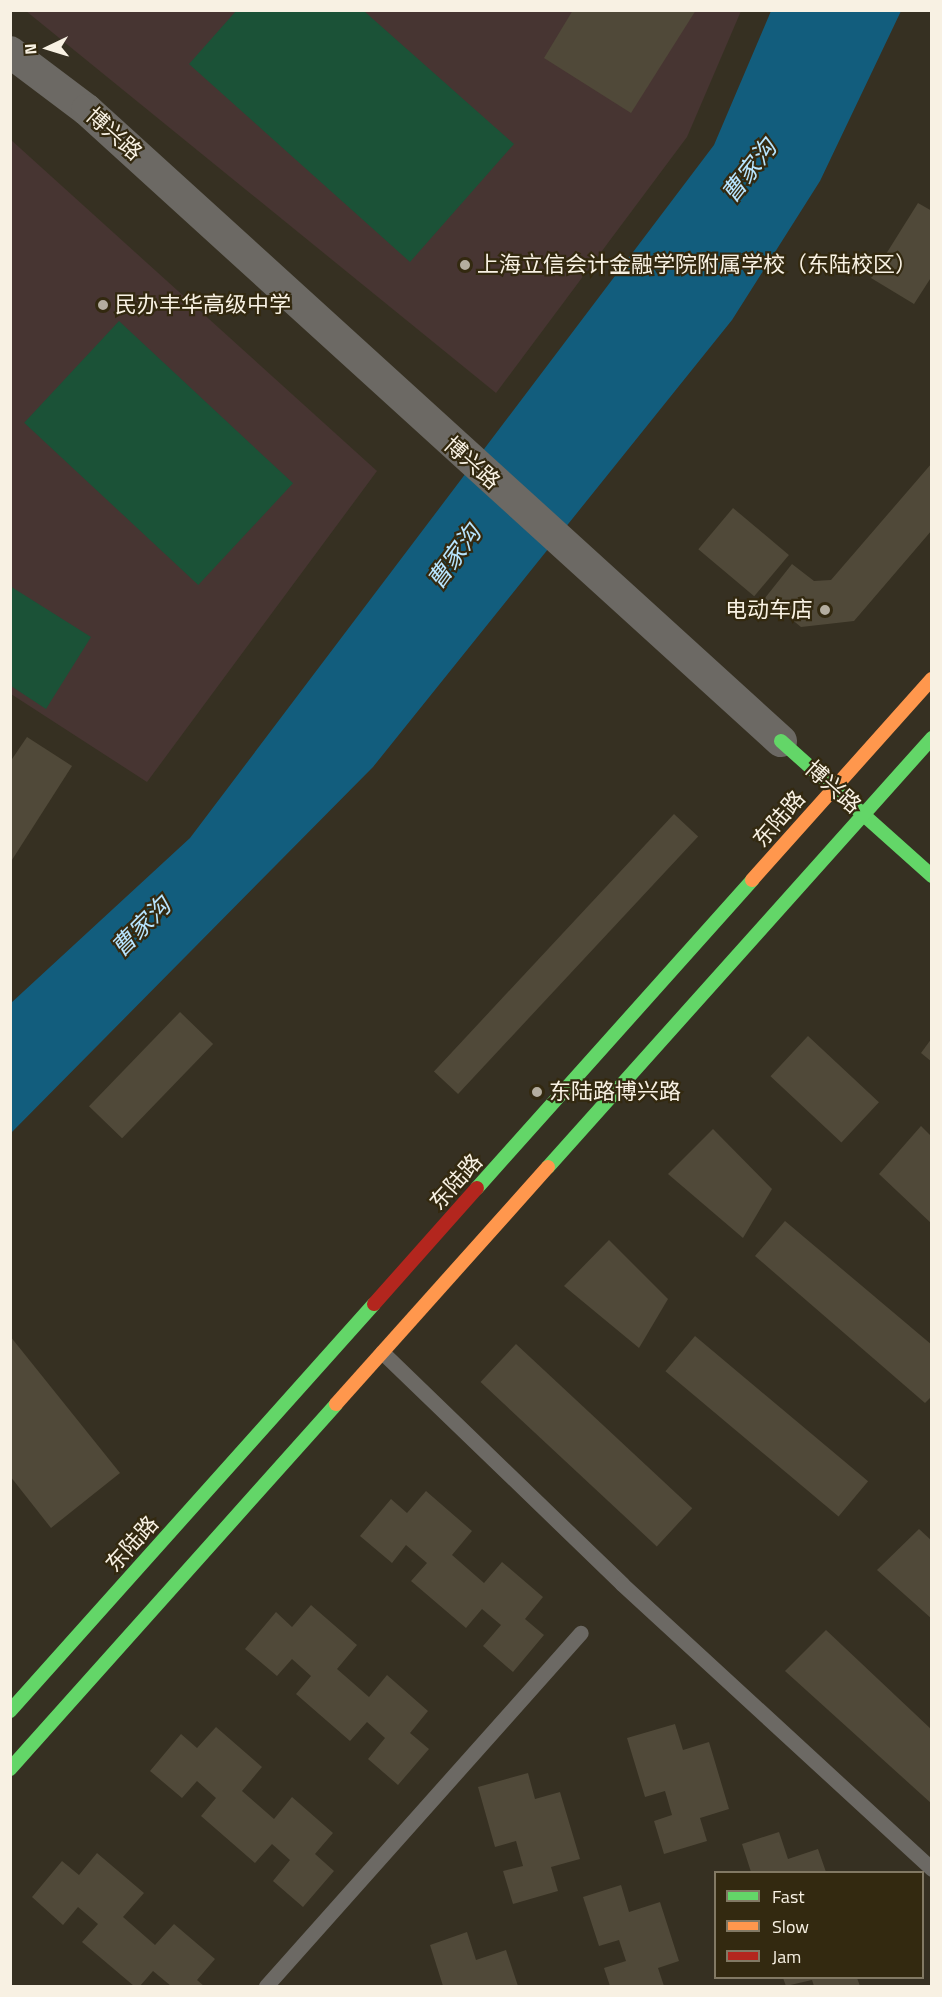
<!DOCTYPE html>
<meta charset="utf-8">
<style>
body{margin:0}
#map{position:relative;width:942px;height:1997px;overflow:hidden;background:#363022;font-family:"Titillium Web","Noto Sans SC",sans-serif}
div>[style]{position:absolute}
.education>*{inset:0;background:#473532}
.green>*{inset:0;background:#1b5237;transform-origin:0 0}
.water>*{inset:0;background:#125d7d}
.building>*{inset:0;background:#504939;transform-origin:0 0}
.lane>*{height:15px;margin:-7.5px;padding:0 7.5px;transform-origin:7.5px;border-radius:7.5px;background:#6c6964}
.street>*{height:32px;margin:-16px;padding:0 16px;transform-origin:16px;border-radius:16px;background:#6c6964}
.fast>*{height:14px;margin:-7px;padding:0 7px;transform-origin:7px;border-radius:7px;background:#63d668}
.slow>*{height:14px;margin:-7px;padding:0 7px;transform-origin:7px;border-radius:7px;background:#ff974d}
.jam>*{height:14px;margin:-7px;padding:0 7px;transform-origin:7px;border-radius:7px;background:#b3261e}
.dots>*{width:16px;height:16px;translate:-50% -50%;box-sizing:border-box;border:3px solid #332910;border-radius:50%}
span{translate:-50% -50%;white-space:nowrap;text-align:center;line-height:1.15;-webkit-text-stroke:4.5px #332910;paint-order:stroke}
.street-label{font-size:22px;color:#f8f1e3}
.poi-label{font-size:22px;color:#f8f1e3}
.left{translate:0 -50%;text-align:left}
.right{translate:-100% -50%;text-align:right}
.water-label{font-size:24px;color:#b8e5ff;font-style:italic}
.frame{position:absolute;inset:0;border:12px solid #f8f1e3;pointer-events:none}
.legend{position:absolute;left:714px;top:1871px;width:210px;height:108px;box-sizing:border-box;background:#332910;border:2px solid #827964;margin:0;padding:8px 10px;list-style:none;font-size:18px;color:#f8f1e3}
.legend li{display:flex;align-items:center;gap:12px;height:30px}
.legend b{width:30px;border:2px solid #827964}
.north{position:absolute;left:18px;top:18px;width:60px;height:60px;-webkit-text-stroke:4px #332910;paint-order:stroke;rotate:266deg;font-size:16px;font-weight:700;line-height:24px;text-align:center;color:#f8f1e3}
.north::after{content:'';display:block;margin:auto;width:21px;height:27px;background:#f8f1e3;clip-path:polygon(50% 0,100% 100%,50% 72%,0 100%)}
</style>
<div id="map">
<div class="education">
<i style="clip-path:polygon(26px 11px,741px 11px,687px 137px,496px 393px)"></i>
<i style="clip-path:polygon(10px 139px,377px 471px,147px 782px,11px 694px)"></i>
</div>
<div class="green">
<i style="clip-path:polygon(236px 11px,364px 11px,514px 144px,410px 262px,189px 64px)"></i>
<i style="left:119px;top:321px;width:238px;height:139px;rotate:43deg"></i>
<i style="clip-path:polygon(10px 586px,91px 637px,46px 709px,11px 686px)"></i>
</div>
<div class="water">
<i style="clip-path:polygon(771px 11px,901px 11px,820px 181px,732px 320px,373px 767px,11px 1133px,11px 1003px,190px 838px,714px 145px)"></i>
</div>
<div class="building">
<i style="clip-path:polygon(573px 10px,696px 10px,631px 113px,544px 58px)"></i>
<i style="clip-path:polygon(918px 203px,932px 211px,932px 276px,914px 304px,871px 278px)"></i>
<i style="clip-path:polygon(932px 463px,932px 530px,854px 621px,801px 627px,765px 598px,792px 564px,814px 581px,831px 580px)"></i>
<i style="left:733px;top:508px;width:73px;height:54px;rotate:40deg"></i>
<i style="clip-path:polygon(27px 737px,72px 766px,10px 863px,10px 762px)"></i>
<i style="left:674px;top:814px;width:33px;height:352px;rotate:43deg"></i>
<i style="left:180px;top:1012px;width:46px;height:131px;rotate:44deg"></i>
<i style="left:808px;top:1036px;width:97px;height:55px;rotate:43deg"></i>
<i style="clip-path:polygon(932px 1038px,932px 1062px,921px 1053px)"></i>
<i style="clip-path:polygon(921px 1126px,932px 1137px,932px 1224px,879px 1174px)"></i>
<i style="clip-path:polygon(713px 1129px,772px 1189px,743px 1238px,668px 1174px)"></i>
<i style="clip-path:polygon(785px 1221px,932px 1345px,932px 1396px,925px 1403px,755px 1256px)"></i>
<i style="clip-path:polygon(609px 1240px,668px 1299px,639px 1348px,564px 1286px)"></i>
<i style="clip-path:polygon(10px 1336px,120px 1473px,51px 1528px,10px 1476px)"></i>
<i style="left:695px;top:1336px;width:226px;height:46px;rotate:40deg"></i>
<i style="left:516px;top:1344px;width:241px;height:52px;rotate:43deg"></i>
<i style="clip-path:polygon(426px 1491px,472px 1531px,452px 1555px,484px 1583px,502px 1562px,543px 1597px,525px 1619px,544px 1635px,513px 1672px,483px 1646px,501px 1625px,482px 1609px,466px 1628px,411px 1581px,427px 1563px,406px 1545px,392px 1563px,360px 1536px,391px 1499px,407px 1513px)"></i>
<i style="clip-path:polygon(919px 1529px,932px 1541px,932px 1619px,877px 1570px)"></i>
<i style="clip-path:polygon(311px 1605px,357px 1645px,337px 1669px,369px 1697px,387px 1675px,428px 1711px,410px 1733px,429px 1749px,398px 1785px,368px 1759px,385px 1738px,367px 1722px,350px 1741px,296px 1694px,311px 1676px,292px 1659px,277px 1676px,245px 1649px,276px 1612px,292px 1627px)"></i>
<i style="clip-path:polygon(826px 1630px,932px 1730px,932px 1804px,785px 1671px)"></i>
<i style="clip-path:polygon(675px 1724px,683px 1750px,709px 1742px,729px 1809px,700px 1818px,707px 1841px,664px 1854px,654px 1821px,672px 1815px,665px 1791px,645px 1797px,627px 1738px)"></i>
<i style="clip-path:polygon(216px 1727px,262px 1767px,242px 1791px,274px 1819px,292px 1797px,333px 1833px,315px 1854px,334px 1871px,303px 1907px,273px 1881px,290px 1860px,272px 1844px,255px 1863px,201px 1816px,216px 1798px,197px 1781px,182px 1798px,150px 1771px,181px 1734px,197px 1748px)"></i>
<i style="clip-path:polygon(528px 1773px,535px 1799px,560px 1792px,580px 1859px,551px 1867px,558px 1891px,513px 1904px,503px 1871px,523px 1866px,516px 1841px,495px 1847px,478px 1787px)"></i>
<i style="clip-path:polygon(779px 1832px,788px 1859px,818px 1849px,826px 1872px,751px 1872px,742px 1844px)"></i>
<i style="clip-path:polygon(97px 1853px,144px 1893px,123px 1917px,155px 1945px,174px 1924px,215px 1959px,197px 1980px,204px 1986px,171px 1986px,153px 1971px,140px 1986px,134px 1986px,82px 1942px,98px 1924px,78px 1907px,63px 1925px,32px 1897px,62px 1861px,79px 1875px)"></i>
<i style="clip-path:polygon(621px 1885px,629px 1912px,660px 1902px,679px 1961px,658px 1968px,664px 1986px,610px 1986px,604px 1968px,626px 1961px,619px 1940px,599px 1946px,583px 1897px)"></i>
<i style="clip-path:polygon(467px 1932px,476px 1960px,506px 1950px,518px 1986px,443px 1986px,430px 1945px)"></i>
<i style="clip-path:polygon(783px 1978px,857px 1978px,860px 1986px,814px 1986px,812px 1980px,786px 1986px)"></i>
</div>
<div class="lane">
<i style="left:382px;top:1352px;width:334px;rotate:44deg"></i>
<i style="left:622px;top:1584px;width:421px;rotate:42.6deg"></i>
<i style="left:266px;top:1986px;width:473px;rotate:-48.3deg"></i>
</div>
<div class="street">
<i style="left:10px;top:52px;width:96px;rotate:37deg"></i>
<i style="left:87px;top:110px;width:938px;rotate:42.28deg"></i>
</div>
<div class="fast">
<i style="left:781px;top:741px;width:203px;rotate:41.8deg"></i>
<i style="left:548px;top:1167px;width:576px;rotate:-48.17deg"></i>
<i style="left:477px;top:1188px;width:413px;rotate:-48.2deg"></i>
<i style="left:10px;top:1711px;width:546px;rotate:-48.19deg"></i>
<i style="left:10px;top:1769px;width:489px;rotate:-48.2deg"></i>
</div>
<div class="slow">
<i style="left:752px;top:880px;width:270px;rotate:-48.2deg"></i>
<i style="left:336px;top:1404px;width:318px;rotate:-48.2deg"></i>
</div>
<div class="jam">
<i style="left:374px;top:1304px;width:155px;rotate:-48.4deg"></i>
</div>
<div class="dots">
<i style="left:465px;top:265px;background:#b4ad9f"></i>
<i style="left:103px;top:305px;background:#b4ad9f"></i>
<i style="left:825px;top:610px;background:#b4ad9f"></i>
<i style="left:537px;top:1092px;background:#b4ad9f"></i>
</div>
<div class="street-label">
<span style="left:114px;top:134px;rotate:42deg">博兴路</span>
<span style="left:472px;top:463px;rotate:42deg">博兴路</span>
<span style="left:833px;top:787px;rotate:42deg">博兴路</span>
<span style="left:779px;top:819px;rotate:-49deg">东陆路</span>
<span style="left:456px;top:1182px;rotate:-48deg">东陆路</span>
<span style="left:132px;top:1544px;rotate:-48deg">东陆路</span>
</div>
<div class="poi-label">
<span class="left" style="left:477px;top:265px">上海立信会计金融学院附属学校（东陆校区）</span>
<span class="left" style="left:115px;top:305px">民办丰华高级中学</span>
<span class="right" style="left:813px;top:610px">电动车店</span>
<span class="left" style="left:549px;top:1092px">东陆路博兴路</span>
</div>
<div class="water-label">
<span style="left:749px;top:171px;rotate:-52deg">曹家沟</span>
<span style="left:454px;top:557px;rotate:-54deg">曹家沟</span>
<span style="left:141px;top:927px;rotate:-45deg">曹家沟</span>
</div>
<div class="frame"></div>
<ul class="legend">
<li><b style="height:8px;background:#63d668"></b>Fast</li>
<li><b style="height:8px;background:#ff974d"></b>Slow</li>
<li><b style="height:8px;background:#b3261e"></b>Jam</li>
</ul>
<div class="north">N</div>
</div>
